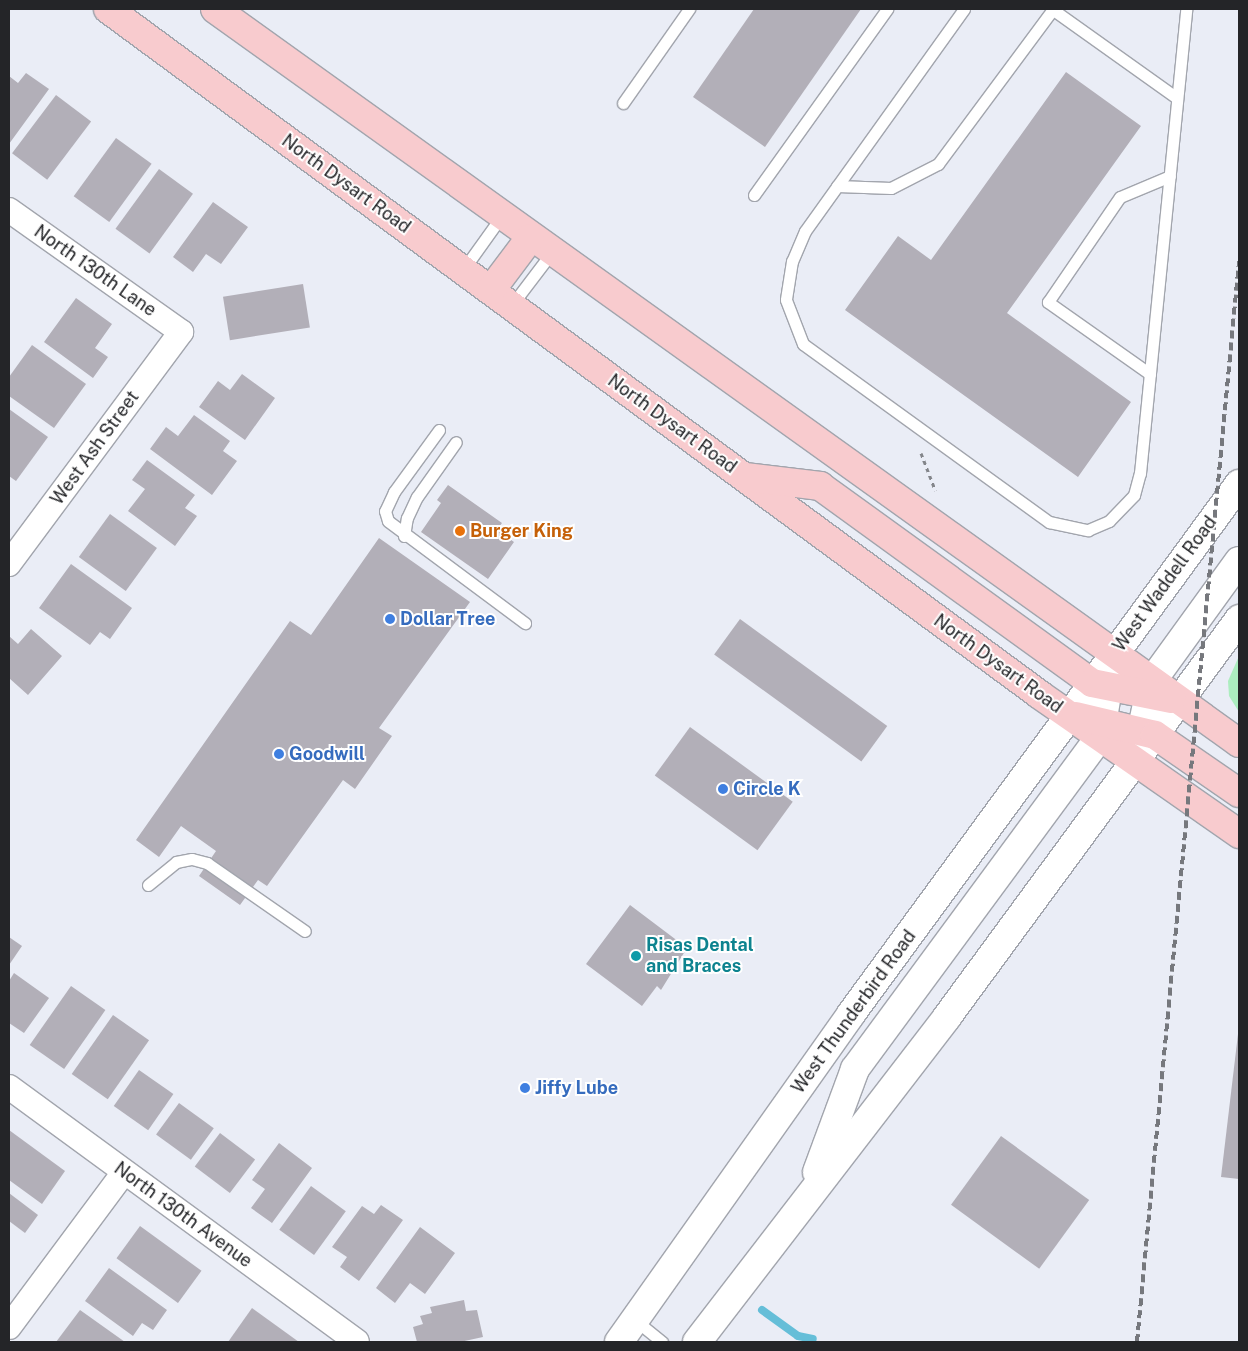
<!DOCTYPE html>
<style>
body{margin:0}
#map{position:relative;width:1248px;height:1351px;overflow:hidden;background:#eaedf6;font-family:"Public Sans",sans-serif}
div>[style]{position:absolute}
.green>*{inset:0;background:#acedbf}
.stream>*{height:8px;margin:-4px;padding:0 4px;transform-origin:4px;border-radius:4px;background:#65bed8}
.building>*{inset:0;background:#b2afb8;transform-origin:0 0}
.path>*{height:3px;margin-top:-1.5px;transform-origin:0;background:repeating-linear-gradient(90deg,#83858a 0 4px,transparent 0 8px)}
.roads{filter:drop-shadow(1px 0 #a2a5ad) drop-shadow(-1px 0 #a2a5ad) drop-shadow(0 1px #a2a5ad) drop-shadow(0 -1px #a2a5ad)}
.service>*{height:11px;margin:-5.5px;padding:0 5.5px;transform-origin:5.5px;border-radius:5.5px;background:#fff}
.minor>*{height:24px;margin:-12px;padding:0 12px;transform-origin:12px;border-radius:12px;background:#fff}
.secondary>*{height:28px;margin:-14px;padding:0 14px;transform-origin:14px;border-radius:14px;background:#fff}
.primary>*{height:28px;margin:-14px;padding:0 14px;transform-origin:14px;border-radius:14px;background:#f8cbce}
.rail>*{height:4px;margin-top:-2px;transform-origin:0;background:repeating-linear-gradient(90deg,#76787d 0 8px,transparent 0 12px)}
.dots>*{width:14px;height:14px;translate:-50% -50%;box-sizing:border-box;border:2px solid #fff;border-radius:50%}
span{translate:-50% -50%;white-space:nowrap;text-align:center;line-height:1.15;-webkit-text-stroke:4px #fff;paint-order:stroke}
.street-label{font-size:18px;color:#242528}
.food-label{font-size:18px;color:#c56008;font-weight:700}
.left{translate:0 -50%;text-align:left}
.shop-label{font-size:18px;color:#366cbe;font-weight:700}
.culture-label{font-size:18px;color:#0d838f;font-weight:700}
.frame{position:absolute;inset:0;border:10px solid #242528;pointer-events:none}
</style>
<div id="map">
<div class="green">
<i style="clip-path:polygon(1239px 656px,1239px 712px,1229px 696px,1228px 681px)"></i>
</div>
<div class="stream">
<i style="left:762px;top:1310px;width:44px;rotate:35.8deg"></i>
<i style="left:798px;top:1336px;width:15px;rotate:11deg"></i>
</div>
<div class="building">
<i style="clip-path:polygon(754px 9px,861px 9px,765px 147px,693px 97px)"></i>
<i style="clip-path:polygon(1066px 72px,1141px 126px,1007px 313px,1131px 402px,1078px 477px,845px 310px,898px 236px,931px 260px)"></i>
<i style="clip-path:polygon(26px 73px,49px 89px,9px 144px,9px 76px,18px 83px)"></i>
<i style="left:56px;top:95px;width:44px;height:73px;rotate:37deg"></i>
<i style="left:116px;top:138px;width:44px;height:72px;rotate:36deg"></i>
<i style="left:159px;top:169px;width:42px;height:74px;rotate:36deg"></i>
<i style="clip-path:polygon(213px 202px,248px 227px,221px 264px,206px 254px,193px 272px,173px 257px)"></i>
<i style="left:303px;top:284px;width:44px;height:81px;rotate:81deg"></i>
<i style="clip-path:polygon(76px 298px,112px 324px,95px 348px,108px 357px,93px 378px,44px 342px)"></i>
<i style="clip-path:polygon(32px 345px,86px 384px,54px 428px,9px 396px,9px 377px)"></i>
<i style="clip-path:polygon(242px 374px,275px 398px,245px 440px,199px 407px,218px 381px,230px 390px)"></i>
<i style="clip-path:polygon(9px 409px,48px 437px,16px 481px,9px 476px)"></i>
<i style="clip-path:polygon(194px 415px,230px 441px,223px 451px,237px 461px,212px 495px,150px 449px,166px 427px,178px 436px)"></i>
<i style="clip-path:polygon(147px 460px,195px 495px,185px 508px,197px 516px,175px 546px,128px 511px,145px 489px,132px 480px)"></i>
<i style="clip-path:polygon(448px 485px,502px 523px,497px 530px,514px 542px,488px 579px,421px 532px,441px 503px,437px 500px)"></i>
<i style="left:110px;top:514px;width:58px;height:53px;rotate:36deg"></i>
<i style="clip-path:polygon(379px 538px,470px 602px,379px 728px,392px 736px,355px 789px,343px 780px,267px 886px,258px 880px,240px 905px,199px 876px,216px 851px,181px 826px,159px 857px,136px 840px,290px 621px,311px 635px)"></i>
<i style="clip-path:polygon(71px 564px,132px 608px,110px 639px,100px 632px,90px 645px,39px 608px)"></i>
<i style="left:740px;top:619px;width:182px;height:44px;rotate:36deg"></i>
<i style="clip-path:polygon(31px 629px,62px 656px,28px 695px,9px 678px,9px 636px,18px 644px)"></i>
<i style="left:690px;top:727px;width:127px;height:60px;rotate:36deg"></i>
<i style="clip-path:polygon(630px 905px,687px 948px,661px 990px,657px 986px,642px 1006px,586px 964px)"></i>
<i style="clip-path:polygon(9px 937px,22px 946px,9px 965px)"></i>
<i style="clip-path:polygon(14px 973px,49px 998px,24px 1033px,9px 1023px,9px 981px)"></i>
<i style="left:71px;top:986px;width:42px;height:72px;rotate:35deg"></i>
<i style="left:113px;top:1015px;width:44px;height:72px;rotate:35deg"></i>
<i style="clip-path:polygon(1238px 1034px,1239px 1034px,1239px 1179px,1221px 1177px)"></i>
<i style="left:139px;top:1070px;width:42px;height:44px;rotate:35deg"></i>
<i style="left:179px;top:1103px;width:43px;height:39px;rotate:36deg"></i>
<i style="clip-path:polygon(9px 1130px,65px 1171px,42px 1204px,9px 1180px)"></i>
<i style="left:220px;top:1133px;width:44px;height:42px;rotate:37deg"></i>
<i style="left:1001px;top:1136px;width:109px;height:85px;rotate:36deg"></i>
<i style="clip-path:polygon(279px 1143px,312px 1168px,272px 1223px,251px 1208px,265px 1189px,252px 1180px)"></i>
<i style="left:311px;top:1186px;width:43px;height:54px;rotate:36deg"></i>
<i style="clip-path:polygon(9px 1193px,38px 1215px,25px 1233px,9px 1221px)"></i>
<i style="clip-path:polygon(381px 1205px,403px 1220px,359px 1281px,340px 1267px,347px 1257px,332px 1247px,362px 1206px,374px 1214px)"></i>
<i style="left:140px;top:1226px;width:76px;height:40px;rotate:36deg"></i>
<i style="clip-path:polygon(420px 1227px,455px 1253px,425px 1294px,410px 1283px,395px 1303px,376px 1288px)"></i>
<i style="clip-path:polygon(109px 1268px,167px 1310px,153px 1330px,142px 1323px,133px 1336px,85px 1301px)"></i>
<i style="clip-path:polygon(464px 1300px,466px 1311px,477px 1310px,483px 1337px,460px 1342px,417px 1342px,413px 1327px,423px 1324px,420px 1316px,432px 1313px,430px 1307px)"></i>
<i style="clip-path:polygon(252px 1308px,299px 1342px,228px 1342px)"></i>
<i style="clip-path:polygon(80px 1310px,125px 1342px,56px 1342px)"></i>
</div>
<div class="path">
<i style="left:921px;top:453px;width:40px;rotate:69deg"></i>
</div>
<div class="roads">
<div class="service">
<i style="left:964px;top:9px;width:273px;rotate:125.6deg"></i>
<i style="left:805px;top:231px;width:33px;rotate:113deg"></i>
<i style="left:792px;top:261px;width:39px;rotate:99deg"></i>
<i style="left:786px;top:300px;width:47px;rotate:68.9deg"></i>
<i style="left:803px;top:344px;width:304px;rotate:35.9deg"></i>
<i style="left:1049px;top:522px;width:40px;rotate:12deg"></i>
<i style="left:1088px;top:530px;width:23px;rotate:-23deg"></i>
<i style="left:1109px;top:521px;width:36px;rotate:-46deg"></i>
<i style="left:1134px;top:495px;width:23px;rotate:-75deg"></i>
<i style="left:1140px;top:473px;width:466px;rotate:-84.3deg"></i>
<i style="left:1052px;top:9px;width:153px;rotate:35.5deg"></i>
<i style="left:623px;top:103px;width:115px;rotate:-54.9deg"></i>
<i style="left:837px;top:186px;width:54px;rotate:2.1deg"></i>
<i style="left:891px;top:188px;width:53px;rotate:-27.1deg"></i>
<i style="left:938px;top:164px;width:193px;rotate:-53.4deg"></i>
<i style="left:754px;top:195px;width:229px;rotate:-54.4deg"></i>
<i style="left:463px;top:270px;width:65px;rotate:-54.4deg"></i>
<i style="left:511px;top:306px;width:68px;rotate:-52.8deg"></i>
<i style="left:1150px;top:374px;width:125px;rotate:-144.8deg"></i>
<i style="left:1048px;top:302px;width:127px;rotate:-55.6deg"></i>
<i style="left:1120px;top:197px;width:54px;rotate:-22.8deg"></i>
<i style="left:439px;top:430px;width:77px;rotate:126deg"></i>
<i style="left:394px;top:492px;width:21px;rotate:115deg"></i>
<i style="left:385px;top:511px;width:10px;rotate:73deg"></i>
<i style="left:388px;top:521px;width:171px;rotate:36.7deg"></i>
<i style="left:404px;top:536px;width:18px;rotate:-81deg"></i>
<i style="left:407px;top:518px;width:23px;rotate:-65deg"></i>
<i style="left:417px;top:497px;width:67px;rotate:-54.7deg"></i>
<i style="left:148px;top:885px;width:36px;rotate:-39deg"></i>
<i style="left:176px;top:862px;width:16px;rotate:-11deg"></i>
<i style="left:192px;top:859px;width:16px;rotate:15deg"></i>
<i style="left:207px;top:863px;width:119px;rotate:34.8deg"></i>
<i style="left:635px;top:1320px;width:35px;rotate:39deg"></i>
</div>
<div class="minor">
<i style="left:9px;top:210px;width:211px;rotate:35.3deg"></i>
<i style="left:181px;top:332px;width:289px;rotate:126.6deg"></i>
<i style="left:9px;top:1087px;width:431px;rotate:36.2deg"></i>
<i style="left:9px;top:1327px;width:193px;rotate:-53.4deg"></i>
</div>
<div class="secondary">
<i style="left:1136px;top:756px;width:77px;rotate:-78deg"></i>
<i style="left:1152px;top:681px;width:148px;rotate:-54.1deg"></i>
<i style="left:817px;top:1172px;width:110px;rotate:-69.7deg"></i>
<i style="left:855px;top:1069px;width:413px;rotate:-53.6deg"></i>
<i style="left:1100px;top:737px;width:75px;rotate:-80.8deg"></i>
<i style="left:619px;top:1342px;width:402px;rotate:-54.7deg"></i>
<i style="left:851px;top:1014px;width:657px;rotate:-53.79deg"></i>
<i style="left:697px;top:1342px;width:410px;rotate:-52.4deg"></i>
<i style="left:947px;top:1017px;width:494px;rotate:-53.7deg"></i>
</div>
<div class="primary">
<i style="left:108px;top:9px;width:1157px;rotate:36.35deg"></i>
<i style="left:1040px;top:695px;width:243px;rotate:34.9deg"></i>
<i style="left:215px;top:9px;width:1260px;rotate:35.63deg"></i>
<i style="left:491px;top:290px;width:65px;rotate:-53.1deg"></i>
<i style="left:745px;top:477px;width:76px;rotate:6.8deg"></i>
<i style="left:820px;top:486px;width:336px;rotate:35.9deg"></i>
<i style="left:1092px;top:683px;width:81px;rotate:11.4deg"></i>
<i style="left:1076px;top:716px;width:81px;rotate:13.5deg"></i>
<i style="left:1155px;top:735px;width:102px;rotate:34.6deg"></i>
</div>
</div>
<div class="rail">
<i style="left:1137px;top:1342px;width:1086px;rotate:-84.61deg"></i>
</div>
<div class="dots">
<i style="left:460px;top:531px;background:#e8710a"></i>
<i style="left:390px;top:619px;background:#3f7fe0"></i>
<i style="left:279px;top:754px;background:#3f7fe0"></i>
<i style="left:723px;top:789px;background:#3f7fe0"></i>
<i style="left:636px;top:956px;background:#0f9aa8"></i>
<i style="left:525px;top:1088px;background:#3f7fe0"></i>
</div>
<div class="street-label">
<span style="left:346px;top:184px;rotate:36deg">North Dysart Road</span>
<span style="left:95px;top:271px;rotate:35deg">North 130th Lane</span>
<span style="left:672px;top:424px;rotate:36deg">North Dysart Road</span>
<span style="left:95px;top:448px;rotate:-54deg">West Ash Street</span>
<span style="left:1165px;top:584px;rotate:-54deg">West Waddell Road</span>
<span style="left:998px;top:664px;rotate:36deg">North Dysart Road</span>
<span style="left:854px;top:1012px;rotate:-54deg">West Thunderbird Road</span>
<span style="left:183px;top:1215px;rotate:36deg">North 130th Avenue</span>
</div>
<div class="food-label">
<span class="left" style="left:470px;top:531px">Burger King</span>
</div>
<div class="shop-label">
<span class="left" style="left:400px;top:619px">Dollar Tree</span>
<span class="left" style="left:289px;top:754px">Goodwill</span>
<span class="left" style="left:733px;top:789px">Circle K</span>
<span class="left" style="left:535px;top:1088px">Jiffy Lube</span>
</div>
<div class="culture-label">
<span class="left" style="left:646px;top:956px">Risas Dental<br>and Braces</span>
</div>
<div class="frame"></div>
</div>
